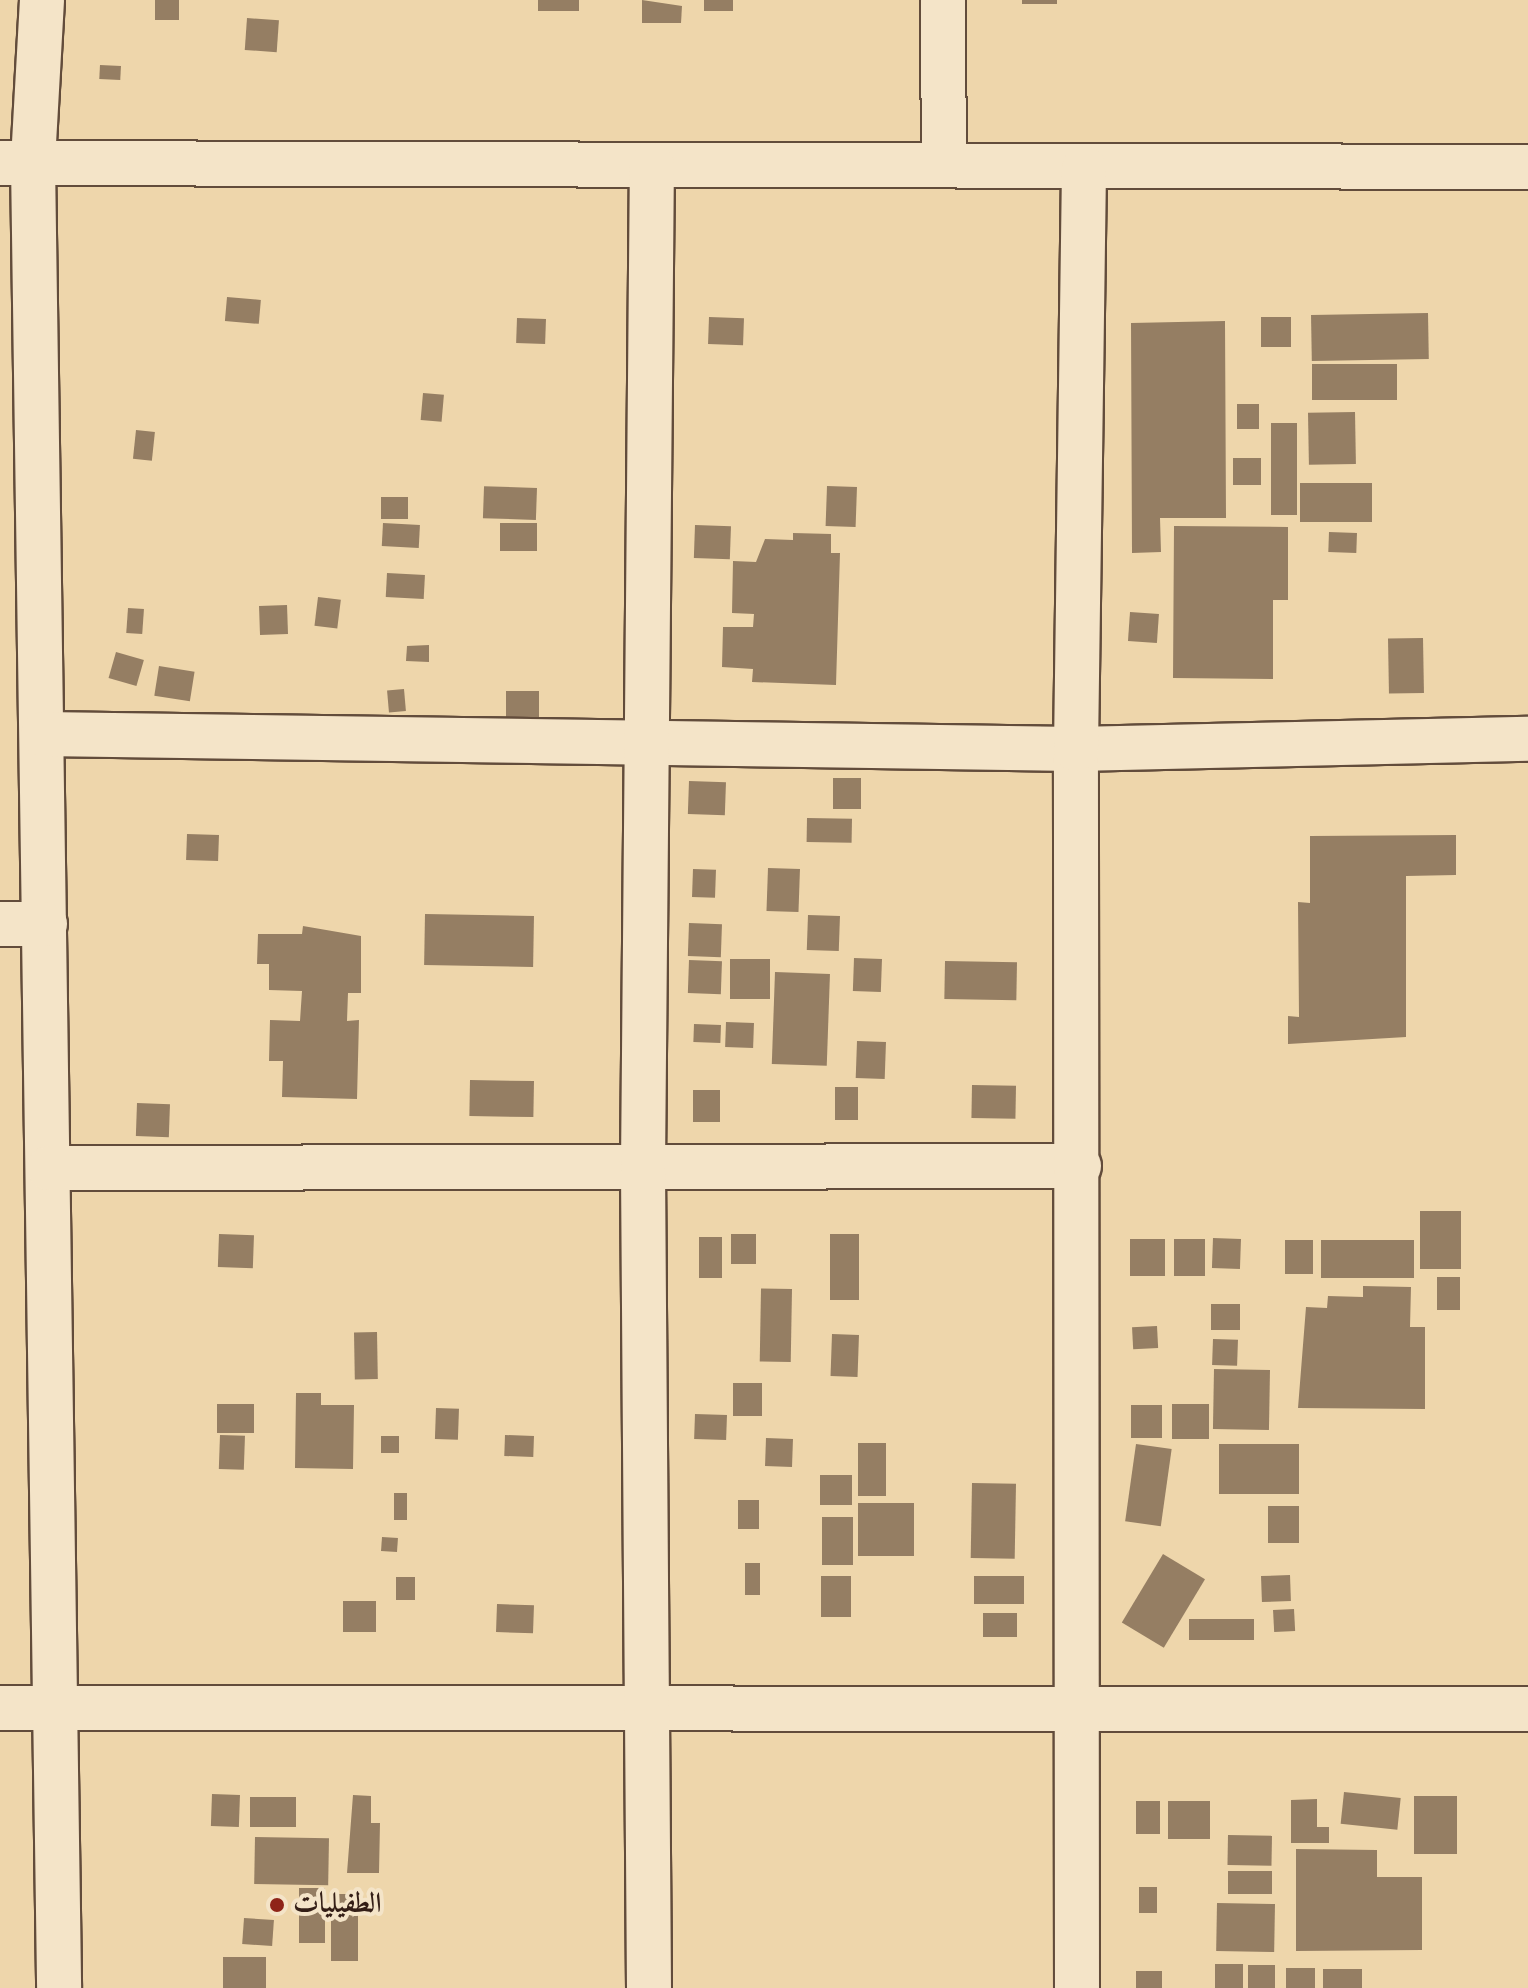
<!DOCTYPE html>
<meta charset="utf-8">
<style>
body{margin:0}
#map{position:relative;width:1528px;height:1988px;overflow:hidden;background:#eed6ab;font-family:"Sorts Mill Goudy",Amiri,serif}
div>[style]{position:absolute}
.building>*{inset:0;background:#957e63;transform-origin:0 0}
.roads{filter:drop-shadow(2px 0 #624c3b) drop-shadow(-2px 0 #624c3b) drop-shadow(0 2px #624c3b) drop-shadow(0 -2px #624c3b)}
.street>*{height:44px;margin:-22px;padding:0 22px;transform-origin:22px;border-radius:22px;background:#f4e4c8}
.dots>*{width:22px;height:22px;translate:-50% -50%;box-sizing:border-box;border:4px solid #f4e4c8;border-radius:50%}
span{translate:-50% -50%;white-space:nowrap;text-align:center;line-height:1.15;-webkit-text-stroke:8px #f4e4c8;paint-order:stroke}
.poi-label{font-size:28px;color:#341e16;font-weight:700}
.left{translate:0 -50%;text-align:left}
</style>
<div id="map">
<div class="building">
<i style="left:155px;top:0;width:24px;height:20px"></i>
<i style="left:538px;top:0;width:41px;height:11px"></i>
<i style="clip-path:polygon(642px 0,682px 6px,681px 23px,642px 23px)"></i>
<i style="left:704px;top:0;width:29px;height:11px"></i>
<i style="left:1022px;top:0;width:35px;height:4px"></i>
<i style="left:247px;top:18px;width:32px;height:32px;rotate:4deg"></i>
<i style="left:100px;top:65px;width:21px;height:14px;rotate:3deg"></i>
<i style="left:227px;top:297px;width:34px;height:24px;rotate:5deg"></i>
<i style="left:1428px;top:313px;width:46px;height:117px;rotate:89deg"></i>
<i style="left:709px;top:317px;width:35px;height:27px;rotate:2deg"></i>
<i style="left:1291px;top:317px;width:30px;height:30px;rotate:90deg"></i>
<i style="left:517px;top:318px;width:29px;height:25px;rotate:2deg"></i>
<i style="clip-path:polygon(1225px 321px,1226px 518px,1160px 518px,1161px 552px,1132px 553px,1131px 323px)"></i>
<i style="left:1397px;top:364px;width:36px;height:85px;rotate:90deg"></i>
<i style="left:423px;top:393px;width:21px;height:27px;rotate:5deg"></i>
<i style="left:1237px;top:404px;width:22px;height:25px"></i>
<i style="left:1355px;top:412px;width:52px;height:47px;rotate:89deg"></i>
<i style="left:1271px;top:423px;width:26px;height:92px"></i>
<i style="left:136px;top:430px;width:19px;height:29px;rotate:6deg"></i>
<i style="left:1233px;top:458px;width:28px;height:27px"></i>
<i style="left:1372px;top:483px;width:39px;height:72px;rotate:90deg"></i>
<i style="left:827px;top:486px;width:30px;height:40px;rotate:2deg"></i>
<i style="left:537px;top:488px;width:32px;height:53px;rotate:92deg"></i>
<i style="left:381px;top:497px;width:27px;height:22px"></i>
<i style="left:383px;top:523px;width:37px;height:23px;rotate:3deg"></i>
<i style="left:537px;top:523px;width:28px;height:37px;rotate:90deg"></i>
<i style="left:695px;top:525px;width:36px;height:33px;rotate:2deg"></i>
<i style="clip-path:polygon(1174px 526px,1288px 527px,1288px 600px,1273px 600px,1273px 679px,1173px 678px)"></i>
<i style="left:1329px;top:532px;width:28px;height:20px;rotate:2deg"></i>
<i style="clip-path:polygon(793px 533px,831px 534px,831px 553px,840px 553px,836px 685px,752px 682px,753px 669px,722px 667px,723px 627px,753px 627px,754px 614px,732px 613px,733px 561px,756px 562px,765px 539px,793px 540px)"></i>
<i style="left:387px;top:573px;width:38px;height:24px;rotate:3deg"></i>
<i style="left:318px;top:597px;width:23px;height:29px;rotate:7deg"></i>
<i style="left:287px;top:605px;width:29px;height:28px;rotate:88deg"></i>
<i style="left:128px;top:608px;width:16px;height:25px;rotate:4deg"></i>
<i style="left:1130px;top:612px;width:29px;height:29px;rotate:4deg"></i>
<i style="left:1423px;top:638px;width:55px;height:35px;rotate:89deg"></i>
<i style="clip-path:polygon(429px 645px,429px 662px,406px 661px,407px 646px)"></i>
<i style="left:116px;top:652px;width:29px;height:27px;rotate:16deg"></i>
<i style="left:159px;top:666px;width:36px;height:30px;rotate:9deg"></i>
<i style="left:404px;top:689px;width:22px;height:17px;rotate:85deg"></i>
<i style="left:506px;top:691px;width:33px;height:31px"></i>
<i style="left:833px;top:778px;width:28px;height:31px"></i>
<i style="left:689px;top:781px;width:37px;height:33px;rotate:2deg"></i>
<i style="left:807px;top:818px;width:45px;height:24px;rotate:1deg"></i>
<i style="left:187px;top:834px;width:32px;height:26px;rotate:2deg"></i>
<i style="clip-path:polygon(1456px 835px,1456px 875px,1406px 876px,1406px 1037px,1288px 1044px,1288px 1016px,1299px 1017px,1298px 902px,1310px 903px,1310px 836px)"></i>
<i style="left:768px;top:868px;width:32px;height:43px;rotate:2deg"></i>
<i style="left:693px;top:869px;width:23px;height:28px;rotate:2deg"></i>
<i style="left:425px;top:914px;width:109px;height:51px;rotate:1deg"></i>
<i style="left:808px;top:915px;width:32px;height:35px;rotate:2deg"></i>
<i style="left:689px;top:923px;width:33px;height:33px;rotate:2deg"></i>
<i style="clip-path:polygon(303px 926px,361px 936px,361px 993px,348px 993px,347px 1021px,359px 1020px,357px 1099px,282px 1097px,283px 1061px,269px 1061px,270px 1020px,300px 1021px,302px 991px,269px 990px,269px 964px,257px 964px,258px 934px,302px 934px)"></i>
<i style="left:854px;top:958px;width:28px;height:33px;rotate:2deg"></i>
<i style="left:730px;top:959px;width:40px;height:40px"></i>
<i style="left:689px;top:960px;width:33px;height:33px;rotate:2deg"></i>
<i style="left:945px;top:961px;width:72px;height:38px;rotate:1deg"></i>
<i style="left:775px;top:972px;width:55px;height:92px;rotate:2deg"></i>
<i style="left:726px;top:1022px;width:28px;height:25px;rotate:2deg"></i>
<i style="left:694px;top:1024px;width:27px;height:18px;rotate:2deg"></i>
<i style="left:857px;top:1041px;width:29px;height:37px;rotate:2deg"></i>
<i style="left:470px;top:1080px;width:64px;height:36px;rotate:1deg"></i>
<i style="left:972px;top:1085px;width:44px;height:33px;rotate:1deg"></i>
<i style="left:835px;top:1087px;width:23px;height:33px"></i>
<i style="left:693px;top:1090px;width:27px;height:32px"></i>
<i style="left:137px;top:1103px;width:33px;height:33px;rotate:2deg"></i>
<i style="left:1420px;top:1211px;width:41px;height:58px"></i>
<i style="left:219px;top:1234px;width:35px;height:33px;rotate:2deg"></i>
<i style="left:731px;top:1234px;width:25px;height:30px"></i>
<i style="left:830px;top:1234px;width:29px;height:66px"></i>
<i style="left:699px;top:1237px;width:23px;height:41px"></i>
<i style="left:1213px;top:1238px;width:28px;height:30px;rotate:2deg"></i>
<i style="left:1130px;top:1239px;width:35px;height:37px"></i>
<i style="left:1174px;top:1239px;width:31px;height:37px"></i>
<i style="left:1285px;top:1240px;width:28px;height:34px"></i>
<i style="left:1321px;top:1240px;width:93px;height:38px"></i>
<i style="left:1437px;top:1277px;width:23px;height:33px"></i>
<i style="clip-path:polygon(1363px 1286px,1411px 1287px,1410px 1327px,1425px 1327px,1425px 1409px,1298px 1408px,1306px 1307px,1327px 1308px,1328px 1296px,1363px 1297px)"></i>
<i style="left:792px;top:1289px;width:73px;height:31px;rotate:91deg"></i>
<i style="left:1211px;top:1304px;width:29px;height:26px"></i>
<i style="left:1157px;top:1326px;width:22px;height:25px;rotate:87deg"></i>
<i style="left:377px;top:1332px;width:47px;height:23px;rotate:89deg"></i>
<i style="left:832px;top:1334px;width:27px;height:42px;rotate:2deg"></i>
<i style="left:1213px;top:1339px;width:25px;height:26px;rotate:2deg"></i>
<i style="left:1214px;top:1369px;width:56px;height:60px;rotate:1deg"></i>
<i style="left:733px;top:1383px;width:29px;height:33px"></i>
<i style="clip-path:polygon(296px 1393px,321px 1393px,321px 1405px,354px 1405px,353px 1469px,295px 1468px)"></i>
<i style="left:217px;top:1404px;width:37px;height:29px"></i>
<i style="left:1172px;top:1404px;width:37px;height:35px"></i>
<i style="left:1162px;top:1405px;width:33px;height:31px;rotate:90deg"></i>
<i style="left:436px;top:1408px;width:23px;height:31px;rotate:2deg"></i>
<i style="left:695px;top:1414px;width:32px;height:25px;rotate:2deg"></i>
<i style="left:220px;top:1435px;width:25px;height:34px;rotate:2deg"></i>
<i style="left:505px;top:1435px;width:29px;height:21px;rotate:2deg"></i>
<i style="left:381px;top:1436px;width:18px;height:17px"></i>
<i style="left:766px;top:1438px;width:27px;height:28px;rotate:2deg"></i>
<i style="left:858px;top:1443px;width:28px;height:53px"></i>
<i style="left:1136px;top:1444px;width:36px;height:78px;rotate:8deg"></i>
<i style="left:1219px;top:1444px;width:80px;height:50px"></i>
<i style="left:820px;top:1475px;width:32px;height:30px"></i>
<i style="left:972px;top:1483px;width:44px;height:75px;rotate:1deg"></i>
<i style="left:407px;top:1493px;width:27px;height:13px;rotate:90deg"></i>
<i style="left:738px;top:1500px;width:21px;height:29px"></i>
<i style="left:858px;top:1503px;width:56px;height:53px"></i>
<i style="left:1268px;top:1506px;width:31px;height:37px"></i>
<i style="left:822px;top:1517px;width:31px;height:48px"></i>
<i style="left:382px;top:1537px;width:16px;height:14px;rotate:4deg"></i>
<i style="left:1163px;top:1554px;width:49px;height:80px;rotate:31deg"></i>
<i style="left:745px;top:1563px;width:15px;height:32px"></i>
<i style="left:1290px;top:1575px;width:26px;height:29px;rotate:88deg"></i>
<i style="left:821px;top:1576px;width:30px;height:41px"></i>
<i style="left:974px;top:1576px;width:50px;height:28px"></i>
<i style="left:396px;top:1577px;width:19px;height:23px"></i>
<i style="left:343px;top:1601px;width:33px;height:31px"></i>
<i style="left:497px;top:1604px;width:37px;height:28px;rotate:2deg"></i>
<i style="left:1294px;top:1609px;width:22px;height:21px;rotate:87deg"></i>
<i style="left:983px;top:1613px;width:34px;height:24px"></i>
<i style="left:1254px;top:1619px;width:21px;height:65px;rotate:90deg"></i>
<i style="left:1344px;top:1792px;width:57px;height:32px;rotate:6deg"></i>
<i style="left:212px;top:1794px;width:28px;height:32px;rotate:2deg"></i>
<i style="clip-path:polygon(353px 1795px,371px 1796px,371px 1823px,380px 1823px,379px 1873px,347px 1873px)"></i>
<i style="left:1414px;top:1796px;width:43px;height:58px"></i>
<i style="left:250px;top:1797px;width:46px;height:30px"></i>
<i style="clip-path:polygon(1317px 1799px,1317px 1827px,1329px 1827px,1329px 1843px,1291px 1843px,1291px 1800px)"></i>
<i style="left:1160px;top:1801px;width:33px;height:24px;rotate:90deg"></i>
<i style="left:1168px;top:1801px;width:42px;height:38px"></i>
<i style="left:1228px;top:1835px;width:44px;height:30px;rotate:1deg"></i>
<i style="left:255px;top:1837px;width:74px;height:47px;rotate:1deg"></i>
<i style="clip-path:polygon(1296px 1849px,1377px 1850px,1377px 1877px,1422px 1877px,1422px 1950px,1296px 1951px)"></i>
<i style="left:1228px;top:1871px;width:44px;height:23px"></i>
<i style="left:1139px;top:1887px;width:18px;height:26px"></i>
<i style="left:299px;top:1888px;width:26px;height:55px"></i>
<i style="left:331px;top:1894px;width:27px;height:67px"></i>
<i style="left:1217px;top:1903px;width:58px;height:48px;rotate:1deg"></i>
<i style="left:244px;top:1918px;width:30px;height:26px;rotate:4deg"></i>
<i style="left:223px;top:1957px;width:43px;height:31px"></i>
<i style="left:1215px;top:1964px;width:28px;height:24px"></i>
<i style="left:1248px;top:1965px;width:27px;height:23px"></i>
<i style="left:1286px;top:1968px;width:29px;height:20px"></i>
<i style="left:1323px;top:1969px;width:39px;height:19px"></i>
<i style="left:1136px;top:1971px;width:26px;height:17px"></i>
</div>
<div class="roads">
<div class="street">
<i style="left:42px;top:0;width:163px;rotate:93.2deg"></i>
<i style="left:33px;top:163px;width:1825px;rotate:89.18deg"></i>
<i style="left:943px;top:0;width:165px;rotate:89.7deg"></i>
<i style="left:0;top:163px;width:1528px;rotate:0.15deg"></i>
<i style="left:43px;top:734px;width:1033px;rotate:0.83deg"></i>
<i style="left:1076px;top:749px;width:452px;rotate:-1.3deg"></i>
<i style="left:0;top:924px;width:45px"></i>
<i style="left:49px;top:1168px;width:1030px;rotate:-0.11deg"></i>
<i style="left:0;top:1708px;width:1528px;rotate:0.04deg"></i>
<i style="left:649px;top:1988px;width:821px;rotate:-90.42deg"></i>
<i style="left:643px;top:1167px;width:1002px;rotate:-89.49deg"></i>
<i style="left:1077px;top:1988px;width:1239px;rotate:-90.05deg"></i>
<i style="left:1076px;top:749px;width:581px;rotate:-89.21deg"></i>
</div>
</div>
<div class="dots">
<i style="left:277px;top:1905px;background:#8f2418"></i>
</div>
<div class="poi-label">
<span class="left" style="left:293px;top:1905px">الطفيليات</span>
</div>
</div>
